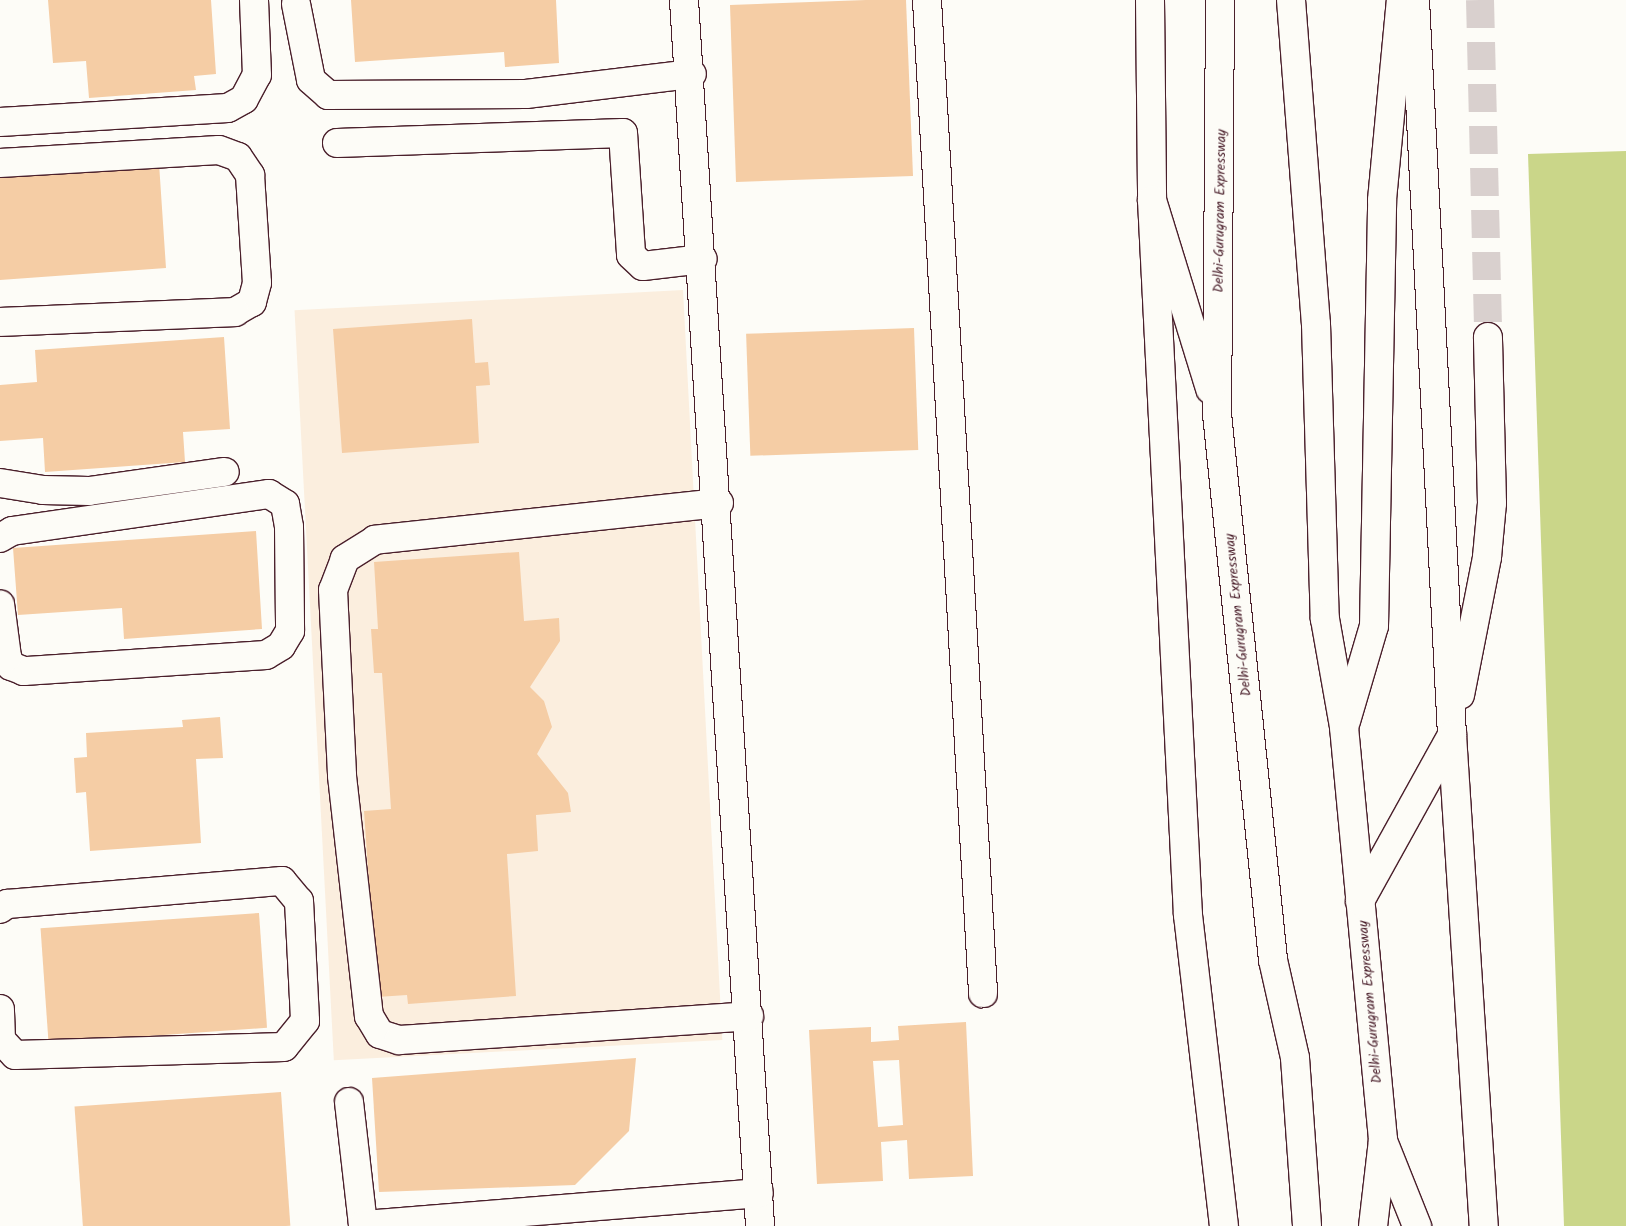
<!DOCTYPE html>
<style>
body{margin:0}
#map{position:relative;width:1626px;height:1226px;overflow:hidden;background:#fdfcf7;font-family:Kalam,sans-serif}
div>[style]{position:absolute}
.built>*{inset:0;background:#fbeede;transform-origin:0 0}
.green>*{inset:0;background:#cad689}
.building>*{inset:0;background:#f5cda5;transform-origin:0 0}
.major-tunnel>*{height:28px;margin-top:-14px;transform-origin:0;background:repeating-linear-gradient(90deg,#d9d0ce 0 28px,transparent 0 42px)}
.roads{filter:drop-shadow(1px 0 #4a1f2b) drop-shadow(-1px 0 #4a1f2b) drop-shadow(0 1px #4a1f2b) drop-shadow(0 -1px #4a1f2b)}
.minor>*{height:28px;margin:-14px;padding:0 14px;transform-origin:14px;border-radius:14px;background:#fdfcf7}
.major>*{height:28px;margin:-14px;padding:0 14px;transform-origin:14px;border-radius:14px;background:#fdfcf7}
.highway>*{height:28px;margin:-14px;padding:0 14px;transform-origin:14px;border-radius:14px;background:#fdfcf7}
span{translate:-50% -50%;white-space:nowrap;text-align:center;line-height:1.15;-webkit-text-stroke:4px #fdfcf7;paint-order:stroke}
.street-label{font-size:14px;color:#4a1f2b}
</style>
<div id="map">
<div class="built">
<i style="left:683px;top:290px;width:751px;height:389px;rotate:87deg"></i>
</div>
<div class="green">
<i style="clip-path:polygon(1626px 151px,1626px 1226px,1564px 1226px,1528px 154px)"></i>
</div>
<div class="building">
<i style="clip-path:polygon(48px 0,211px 0,216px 74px,194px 76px,196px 90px,89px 98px,86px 61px,53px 63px)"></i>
<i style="clip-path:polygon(351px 0,556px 0,559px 63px,505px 67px,504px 52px,355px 62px)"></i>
<i style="clip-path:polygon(866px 0,906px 0,913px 176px,736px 182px,730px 5px)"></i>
<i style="clip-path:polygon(159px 163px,166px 268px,0 280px,0 172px,78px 166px,81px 172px)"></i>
<i style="clip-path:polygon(472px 319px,475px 363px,488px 362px,490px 385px,476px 386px,479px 443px,342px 453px,333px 329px)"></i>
<i style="left:914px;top:328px;width:122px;height:168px;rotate:88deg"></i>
<i style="clip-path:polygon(224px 337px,230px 429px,183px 432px,185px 462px,45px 472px,43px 438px,0 441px,0 385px,37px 382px,35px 350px)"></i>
<i style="clip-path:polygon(256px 531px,262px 629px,124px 639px,122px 608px,18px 615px,13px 548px)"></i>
<i style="clip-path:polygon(519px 552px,524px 621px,559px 618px,560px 641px,530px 687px,544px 701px,552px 727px,537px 754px,568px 793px,571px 812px,536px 815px,538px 851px,507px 854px,516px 996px,408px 1004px,407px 995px,377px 997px,364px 811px,391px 809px,382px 673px,374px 673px,371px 629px,378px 629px,374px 562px)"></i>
<i style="clip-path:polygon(220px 717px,223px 758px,196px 759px,201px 843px,90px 851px,86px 792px,76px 793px,74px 758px,87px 757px,86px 733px,183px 727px,182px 720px)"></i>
<i style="left:259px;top:913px;width:115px;height:219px;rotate:86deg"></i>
<i style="clip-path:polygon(evenodd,966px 1022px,973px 1176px,909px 1179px,907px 1140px,881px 1142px,883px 1181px,817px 1184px,809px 1030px,871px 1027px,871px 1042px,899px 1040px,898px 1026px,966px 1022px,899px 1060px,903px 1125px,878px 1127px,873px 1061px,899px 1060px)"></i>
<i style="clip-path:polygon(636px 1058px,629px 1131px,575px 1185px,379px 1192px,372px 1078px)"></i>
<i style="left:281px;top:1092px;width:134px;height:207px;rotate:86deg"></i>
</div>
<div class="major-tunnel">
<i style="left:1480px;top:0;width:337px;rotate:88.6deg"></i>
</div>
<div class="roads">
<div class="minor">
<i style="left:684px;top:0;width:1228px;rotate:86.45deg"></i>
<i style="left:927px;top:0;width:995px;rotate:86.77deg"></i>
<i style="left:296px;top:4px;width:77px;rotate:78.8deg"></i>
<i style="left:311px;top:80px;width:23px;rotate:41deg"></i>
<i style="left:328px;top:95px;width:198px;rotate:-0.3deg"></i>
<i style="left:526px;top:94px;width:167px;rotate:-6.9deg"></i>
<i style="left:0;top:122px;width:228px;rotate:-3.5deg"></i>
<i style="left:228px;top:108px;width:18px;rotate:-29deg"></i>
<i style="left:244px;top:99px;width:27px;rotate:-62deg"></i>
<i style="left:257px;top:75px;width:75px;rotate:-92.3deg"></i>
<i style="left:337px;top:143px;width:286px;rotate:-2deg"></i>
<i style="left:623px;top:133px;width:122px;rotate:86.2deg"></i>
<i style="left:631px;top:255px;width:16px;rotate:43deg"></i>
<i style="left:643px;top:266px;width:60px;rotate:-6.7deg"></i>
<i style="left:0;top:163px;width:219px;rotate:-3.4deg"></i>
<i style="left:219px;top:150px;width:20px;rotate:20deg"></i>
<i style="left:238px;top:157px;width:22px;rotate:56deg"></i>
<i style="left:250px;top:175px;width:108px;rotate:86.3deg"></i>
<i style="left:257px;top:283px;width:20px;rotate:105deg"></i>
<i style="left:252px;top:302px;width:20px;rotate:150deg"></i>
<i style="left:235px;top:312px;width:235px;rotate:177.6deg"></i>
<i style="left:0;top:483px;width:44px;rotate:9.2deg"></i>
<i style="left:43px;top:490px;width:46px;rotate:1.2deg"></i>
<i style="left:89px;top:491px;width:137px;rotate:-8deg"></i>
<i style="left:719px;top:503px;width:346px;rotate:173.9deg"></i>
<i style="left:375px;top:540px;width:36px;rotate:148deg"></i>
<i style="left:345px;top:559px;width:33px;rotate:111deg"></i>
<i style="left:333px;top:590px;width:186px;rotate:87.2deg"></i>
<i style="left:342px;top:776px;width:242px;rotate:83.6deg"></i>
<i style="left:369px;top:1016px;width:21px;rotate:59deg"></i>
<i style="left:380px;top:1034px;width:20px;rotate:18deg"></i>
<i style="left:399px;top:1040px;width:351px;rotate:-3.9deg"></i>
<i style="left:0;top:538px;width:14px;rotate:-30deg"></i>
<i style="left:12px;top:531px;width:260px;rotate:-8.2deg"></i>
<i style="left:269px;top:494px;width:19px;rotate:32deg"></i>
<i style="left:285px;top:504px;width:23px;rotate:80deg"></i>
<i style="left:289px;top:527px;width:104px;rotate:89.4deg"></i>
<i style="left:290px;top:631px;width:17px;rotate:121deg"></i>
<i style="left:281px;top:646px;width:17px;rotate:149deg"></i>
<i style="left:266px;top:655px;width:243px;rotate:176.2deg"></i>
<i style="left:24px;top:671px;width:14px;rotate:-159deg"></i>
<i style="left:11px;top:666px;width:10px;rotate:-114deg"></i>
<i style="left:7px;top:657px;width:53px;rotate:-97.5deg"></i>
<i style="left:0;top:909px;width:9px;rotate:-36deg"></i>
<i style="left:7px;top:904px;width:276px;rotate:-4.8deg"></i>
<i style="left:282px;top:881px;width:26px;rotate:50deg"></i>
<i style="left:299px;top:901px;width:120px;rotate:87.1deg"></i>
<i style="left:305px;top:1021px;width:33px;rotate:129deg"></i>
<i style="left:284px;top:1047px;width:269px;rotate:178.3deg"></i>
<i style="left:15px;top:1055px;width:21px;rotate:-133deg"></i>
<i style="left:1px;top:1040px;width:31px;rotate:-92deg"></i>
<i style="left:349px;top:1102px;width:124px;rotate:83.5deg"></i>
<i style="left:363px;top:1225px;width:397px;rotate:-4.6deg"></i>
</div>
<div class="major">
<i style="left:1150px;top:0;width:200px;rotate:89.4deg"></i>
<i style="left:1152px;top:200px;width:716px;rotate:87.12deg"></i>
<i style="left:1188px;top:915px;width:313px;rotate:83.4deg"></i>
<i style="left:1415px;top:0;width:736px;rotate:87.12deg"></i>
<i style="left:1452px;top:735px;width:492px;rotate:86.3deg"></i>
<i style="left:1460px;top:695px;width:141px;rotate:-78.9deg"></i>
<i style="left:1487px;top:557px;width:54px;rotate:-84.7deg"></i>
<i style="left:1492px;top:503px;width:166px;rotate:-91.4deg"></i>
</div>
<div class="highway">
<i style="left:1220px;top:0;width:414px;rotate:90.4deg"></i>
<i style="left:1217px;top:414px;width:549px;rotate:84.14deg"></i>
<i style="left:1273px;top:960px;width:100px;rotate:77.3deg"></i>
<i style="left:1295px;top:1058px;width:168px;rotate:85.9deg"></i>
<i style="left:1291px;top:0;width:325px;rotate:85.6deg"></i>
<i style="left:1316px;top:324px;width:295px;rotate:88.3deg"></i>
<i style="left:1325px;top:619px;width:110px;rotate:80deg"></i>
<i style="left:1344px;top:727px;width:415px;rotate:84.6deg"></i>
<i style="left:1383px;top:1140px;width:87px;rotate:96.6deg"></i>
<i style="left:1152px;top:200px;width:198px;rotate:72.9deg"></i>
<i style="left:1346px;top:721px;width:99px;rotate:-73.6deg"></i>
<i style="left:1374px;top:626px;width:426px;rotate:-88.9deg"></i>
<i style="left:1382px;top:200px;width:201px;rotate:-84.6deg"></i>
<i style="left:1360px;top:901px;width:190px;rotate:-61deg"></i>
<i style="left:1383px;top:1141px;width:92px;rotate:68.2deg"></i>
</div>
</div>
<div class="street-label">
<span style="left:1220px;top:211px;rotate:-89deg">Delhi-Gurugram Expressway</span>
<span style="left:1238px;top:615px;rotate:-96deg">Delhi-Gurugram Expressway</span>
<span style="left:1370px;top:1002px;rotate:-95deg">Delhi-Gurugram Expressway</span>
</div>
</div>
